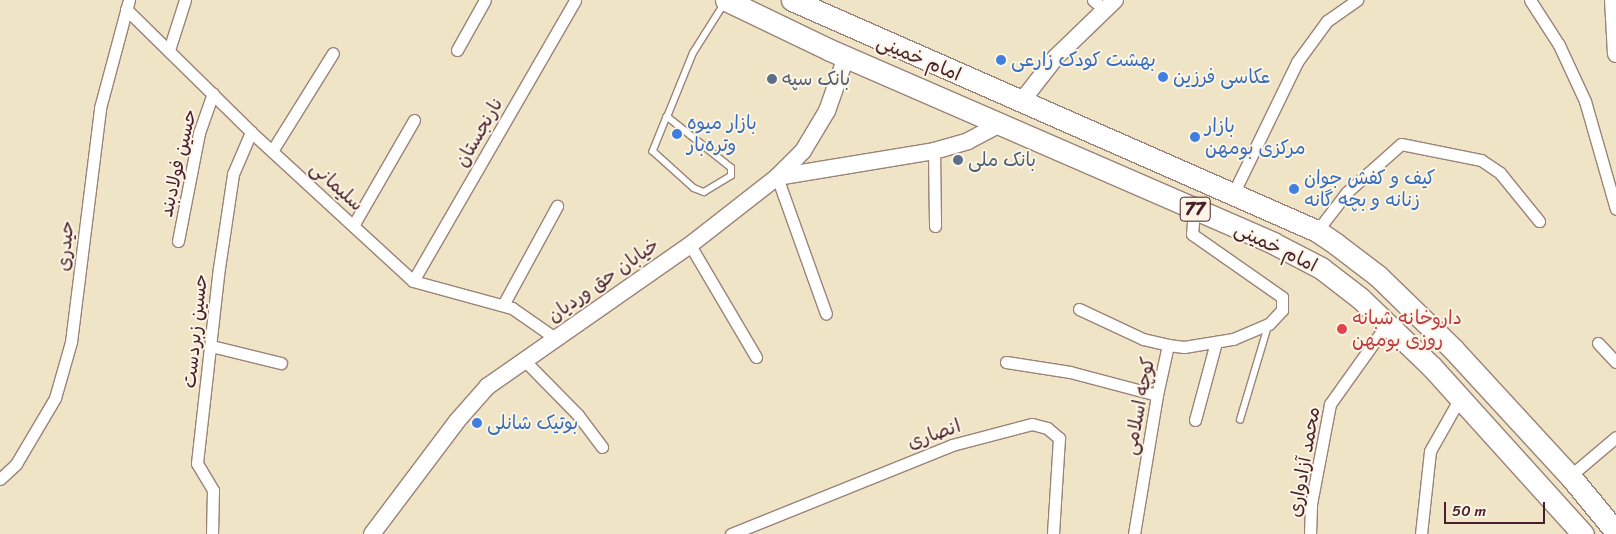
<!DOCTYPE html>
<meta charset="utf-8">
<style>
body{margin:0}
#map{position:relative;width:1616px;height:534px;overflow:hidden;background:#efe5c6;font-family:Sriracha,"Playpen Sans Arabic",sans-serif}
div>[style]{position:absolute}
.roads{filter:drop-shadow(1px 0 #9c8278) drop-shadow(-1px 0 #9c8278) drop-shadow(0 1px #9c8278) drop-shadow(0 -1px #9c8278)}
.lane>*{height:5.5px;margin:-2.75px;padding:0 2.75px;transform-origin:2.75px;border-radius:2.75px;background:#fff}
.street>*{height:11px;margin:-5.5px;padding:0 5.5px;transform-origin:5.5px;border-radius:5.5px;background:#fff}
.secondary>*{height:16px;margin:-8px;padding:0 8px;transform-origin:8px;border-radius:8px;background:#fff}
.highway>*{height:21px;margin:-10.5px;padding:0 10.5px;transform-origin:10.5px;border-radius:10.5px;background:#fff}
.dots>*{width:14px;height:14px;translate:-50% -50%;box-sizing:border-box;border:2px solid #fcf5e5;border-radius:50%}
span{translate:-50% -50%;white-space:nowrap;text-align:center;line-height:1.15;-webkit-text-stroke:4px #fcf5e5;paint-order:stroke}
.shield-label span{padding:1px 4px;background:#fcf5e5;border:1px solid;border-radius:4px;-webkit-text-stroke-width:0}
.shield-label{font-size:18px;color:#4a1f2b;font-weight:700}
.street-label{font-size:19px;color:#4a1f2b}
.shop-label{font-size:19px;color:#366cbe}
.left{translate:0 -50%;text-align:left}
.service-label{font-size:19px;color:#4e5e75}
.health-label{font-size:19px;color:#be3a42}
.scale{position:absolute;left:1444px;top:502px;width:101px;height:22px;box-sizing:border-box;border:2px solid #4a1f2b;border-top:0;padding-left:6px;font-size:15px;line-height:18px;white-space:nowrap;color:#4a1f2b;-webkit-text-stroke:4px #fcf5e5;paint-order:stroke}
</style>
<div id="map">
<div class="roads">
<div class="lane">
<i style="left:667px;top:117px;width:37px;rotate:112deg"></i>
<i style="left:653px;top:151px;width:55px;rotate:42.1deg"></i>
<i style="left:694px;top:188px;width:11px;rotate:22deg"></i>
<i style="left:704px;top:192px;width:31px;rotate:-31deg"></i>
<i style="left:731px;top:176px;width:8px;rotate:-90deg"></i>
<i style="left:731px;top:168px;width:82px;rotate:-141.4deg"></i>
<i style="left:667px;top:117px;width:69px;rotate:-67.9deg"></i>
<i style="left:693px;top:53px;width:58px;rotate:-57.7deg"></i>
<i style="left:1240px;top:420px;width:98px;rotate:-73.4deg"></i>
</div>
<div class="street">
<i style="left:1093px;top:0;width:16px;rotate:40deg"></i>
<i style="left:1530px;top:0;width:54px;rotate:57.2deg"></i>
<i style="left:1559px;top:45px;width:62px;rotate:65.1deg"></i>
<i style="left:1585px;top:101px;width:112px;rotate:74deg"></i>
<i style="left:126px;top:9px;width:175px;rotate:44.5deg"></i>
<i style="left:251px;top:132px;width:220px;rotate:42.6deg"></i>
<i style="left:413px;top:281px;width:103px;rotate:15.3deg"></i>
<i style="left:512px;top:308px;width:52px;rotate:34.9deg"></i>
<i style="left:169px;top:50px;width:52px;rotate:-72.3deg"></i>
<i style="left:457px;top:50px;width:57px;rotate:-60.8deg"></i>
<i style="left:272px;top:151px;width:115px;rotate:-58.1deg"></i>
<i style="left:934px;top:151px;width:75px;rotate:89.2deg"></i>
<i style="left:777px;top:177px;width:145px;rotate:70.3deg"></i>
<i style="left:1233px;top:194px;width:147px;rotate:-64.1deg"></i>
<i style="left:1297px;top:62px;width:51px;rotate:-53.8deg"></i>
<i style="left:1327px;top:21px;width:37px;rotate:-35deg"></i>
<i style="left:354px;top:224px;width:120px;rotate:-60deg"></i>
<i style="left:1317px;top:231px;width:49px;rotate:-52.4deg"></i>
<i style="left:1347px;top:192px;width:72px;rotate:-41.6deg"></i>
<i style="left:1401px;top:144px;width:82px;rotate:11.3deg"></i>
<i style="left:1481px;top:160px;width:23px;rotate:34deg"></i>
<i style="left:1500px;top:173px;width:62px;rotate:50.9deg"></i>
<i style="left:178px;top:241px;width:110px;rotate:-79deg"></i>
<i style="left:199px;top:133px;width:42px;rotate:-70.7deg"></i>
<i style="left:690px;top:245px;width:130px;rotate:59.5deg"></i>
<i style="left:413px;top:281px;width:324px;rotate:-60deg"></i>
<i style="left:503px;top:305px;width:113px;rotate:-61.4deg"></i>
<i style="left:1079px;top:309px;width:71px;rotate:25.1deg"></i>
<i style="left:1143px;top:339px;width:26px;rotate:13deg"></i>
<i style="left:1598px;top:343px;width:26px;rotate:47deg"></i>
<i style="left:211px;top:346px;width:72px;rotate:13.7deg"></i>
<i style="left:523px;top:359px;width:78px;rotate:45.5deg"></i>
<i style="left:578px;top:415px;width:40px;rotate:53deg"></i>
<i style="left:1006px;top:362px;width:65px;rotate:8.9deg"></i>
<i style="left:1070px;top:372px;width:90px;rotate:14.8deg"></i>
<i style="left:1195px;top:420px;width:81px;rotate:-74.9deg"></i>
<i style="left:1570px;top:476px;width:60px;rotate:-40.3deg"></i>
<i style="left:0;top:479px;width:22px;rotate:-43deg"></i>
<i style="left:16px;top:464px;width:77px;rotate:-59.4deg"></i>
<i style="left:55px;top:398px;width:58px;rotate:-74.1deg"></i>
<i style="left:71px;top:342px;width:236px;rotate:-82.9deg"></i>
<i style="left:100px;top:108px;width:112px;rotate:-75deg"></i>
<i style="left:212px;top:534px;width:44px;rotate:-88.7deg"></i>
<i style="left:213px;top:490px;width:31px;rotate:-121deg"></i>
<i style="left:197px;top:463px;width:196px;rotate:-83.6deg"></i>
<i style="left:219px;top:268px;width:95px;rotate:-81.5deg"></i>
<i style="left:233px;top:174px;width:46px;rotate:-66.8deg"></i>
<i style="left:731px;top:534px;width:238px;rotate:-21.9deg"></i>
<i style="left:952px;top:445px;width:83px;rotate:-14.7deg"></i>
<i style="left:1032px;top:424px;width:16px;rotate:15deg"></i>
<i style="left:1047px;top:428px;width:16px;rotate:40deg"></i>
<i style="left:1059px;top:438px;width:96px;rotate:93.6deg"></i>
<i style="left:1134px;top:534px;width:141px;rotate:-80.6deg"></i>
<i style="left:1157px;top:395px;width:51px;rotate:-77.6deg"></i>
<i style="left:1168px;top:345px;width:16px;rotate:7deg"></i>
<i style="left:1184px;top:347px;width:50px;rotate:-9.3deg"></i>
<i style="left:1233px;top:339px;width:39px;rotate:-23deg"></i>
<i style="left:1269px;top:324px;width:19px;rotate:-47deg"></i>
<i style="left:1282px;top:310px;width:13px;rotate:-90deg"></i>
<i style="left:1282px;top:297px;width:110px;rotate:-145deg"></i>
<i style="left:1192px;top:234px;width:25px;rotate:-85deg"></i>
<i style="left:1310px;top:534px;width:30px;rotate:-88deg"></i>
<i style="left:1311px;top:504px;width:102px;rotate:-79.2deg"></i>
<i style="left:1330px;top:404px;width:98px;rotate:-54.5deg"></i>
<i style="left:1421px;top:534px;width:83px;rotate:-83.8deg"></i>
<i style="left:1430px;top:451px;width:61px;rotate:-60.5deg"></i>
</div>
<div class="secondary">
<i style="left:1613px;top:0;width:54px;rotate:86.8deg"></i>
<i style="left:1021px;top:102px;width:57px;rotate:-52.1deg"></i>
<i style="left:1056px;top:57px;width:82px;rotate:-44deg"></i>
<i style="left:777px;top:177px;width:159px;rotate:-9.4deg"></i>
<i style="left:934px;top:151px;width:35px;rotate:-16deg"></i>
<i style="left:968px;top:141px;width:36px;rotate:-28deg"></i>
<i style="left:372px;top:534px;width:141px;rotate:-53deg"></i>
<i style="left:457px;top:421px;width:47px;rotate:-48.5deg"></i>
<i style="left:488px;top:386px;width:246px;rotate:-34.9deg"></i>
<i style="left:690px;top:245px;width:110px;rotate:-38deg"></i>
<i style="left:777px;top:177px;width:37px;rotate:-45deg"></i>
<i style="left:803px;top:151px;width:47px;rotate:-59deg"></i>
<i style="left:827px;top:111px;width:57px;rotate:-70.6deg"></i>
</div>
<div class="highway">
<i style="left:726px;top:0;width:115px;rotate:25.7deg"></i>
<i style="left:830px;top:50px;width:483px;rotate:23.5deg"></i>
<i style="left:1273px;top:243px;width:54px;rotate:27.5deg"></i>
<i style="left:1321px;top:268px;width:49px;rotate:37.6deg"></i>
<i style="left:1360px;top:298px;width:100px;rotate:43.8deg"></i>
<i style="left:1432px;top:367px;width:225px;rotate:47.9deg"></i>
<i style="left:792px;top:0;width:574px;rotate:23.75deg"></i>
<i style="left:1317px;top:231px;width:23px;rotate:34deg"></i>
<i style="left:1336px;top:244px;width:53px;rotate:37.3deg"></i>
<i style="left:1378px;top:276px;width:106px;rotate:44.2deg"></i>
<i style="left:1454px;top:350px;width:171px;rotate:47.4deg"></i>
<i style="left:1570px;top:476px;width:72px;rotate:50.6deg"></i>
</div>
</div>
<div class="dots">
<i style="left:1001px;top:60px;background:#3f7fe0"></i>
<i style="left:1163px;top:77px;background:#3f7fe0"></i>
<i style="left:772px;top:79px;background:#5c6f8a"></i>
<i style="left:677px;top:134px;background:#3f7fe0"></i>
<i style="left:1195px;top:137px;background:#3f7fe0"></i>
<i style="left:958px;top:160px;background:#5c6f8a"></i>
<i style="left:1294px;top:189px;background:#3f7fe0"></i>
<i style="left:1342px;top:329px;background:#e0444e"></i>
<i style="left:477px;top:423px;background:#3f7fe0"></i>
</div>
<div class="shield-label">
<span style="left:1195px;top:209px">77</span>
</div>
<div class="street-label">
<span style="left:919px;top:58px;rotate:23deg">امام خمینی</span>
<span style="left:479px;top:132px;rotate:-60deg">نارنجستان</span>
<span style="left:178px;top:163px;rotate:-77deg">حسین فولادبند</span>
<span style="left:337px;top:186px;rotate:42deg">سلیمانی</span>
<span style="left:65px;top:246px;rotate:-85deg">حیدری</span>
<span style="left:1276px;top:247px;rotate:26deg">امام خمینی</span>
<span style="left:603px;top:280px;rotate:-35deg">خیابان حق وردیان</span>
<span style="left:195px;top:331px;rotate:-84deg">حسین زبردست</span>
<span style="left:1139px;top:406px;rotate:-79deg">کوچه اسلامی</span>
<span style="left:934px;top:434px;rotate:-19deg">انصاری</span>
<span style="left:1304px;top:462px;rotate:-80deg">محمد آزادواری</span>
</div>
<div class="shop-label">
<span class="left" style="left:1011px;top:60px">بهشت کودک زارعی</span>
<span class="left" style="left:1173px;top:77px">عکاسی فرزین</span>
<span class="left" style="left:687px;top:134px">بازار میوه<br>وتره‌بار</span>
<span class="left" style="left:1205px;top:137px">بازار<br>مرکزی بومهن</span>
<span class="left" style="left:1304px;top:189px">کیف و کفش جوان<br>زنانه و بچه گانه</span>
<span class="left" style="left:487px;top:423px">بوتیک شانلی</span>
</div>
<div class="service-label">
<span class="left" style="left:782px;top:79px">بانک سپه</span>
<span class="left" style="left:968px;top:160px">بانک ملی</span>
</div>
<div class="health-label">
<span class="left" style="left:1352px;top:329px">داروخانه شبانه<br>روزی بومهن</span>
</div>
<div class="scale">50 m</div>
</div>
